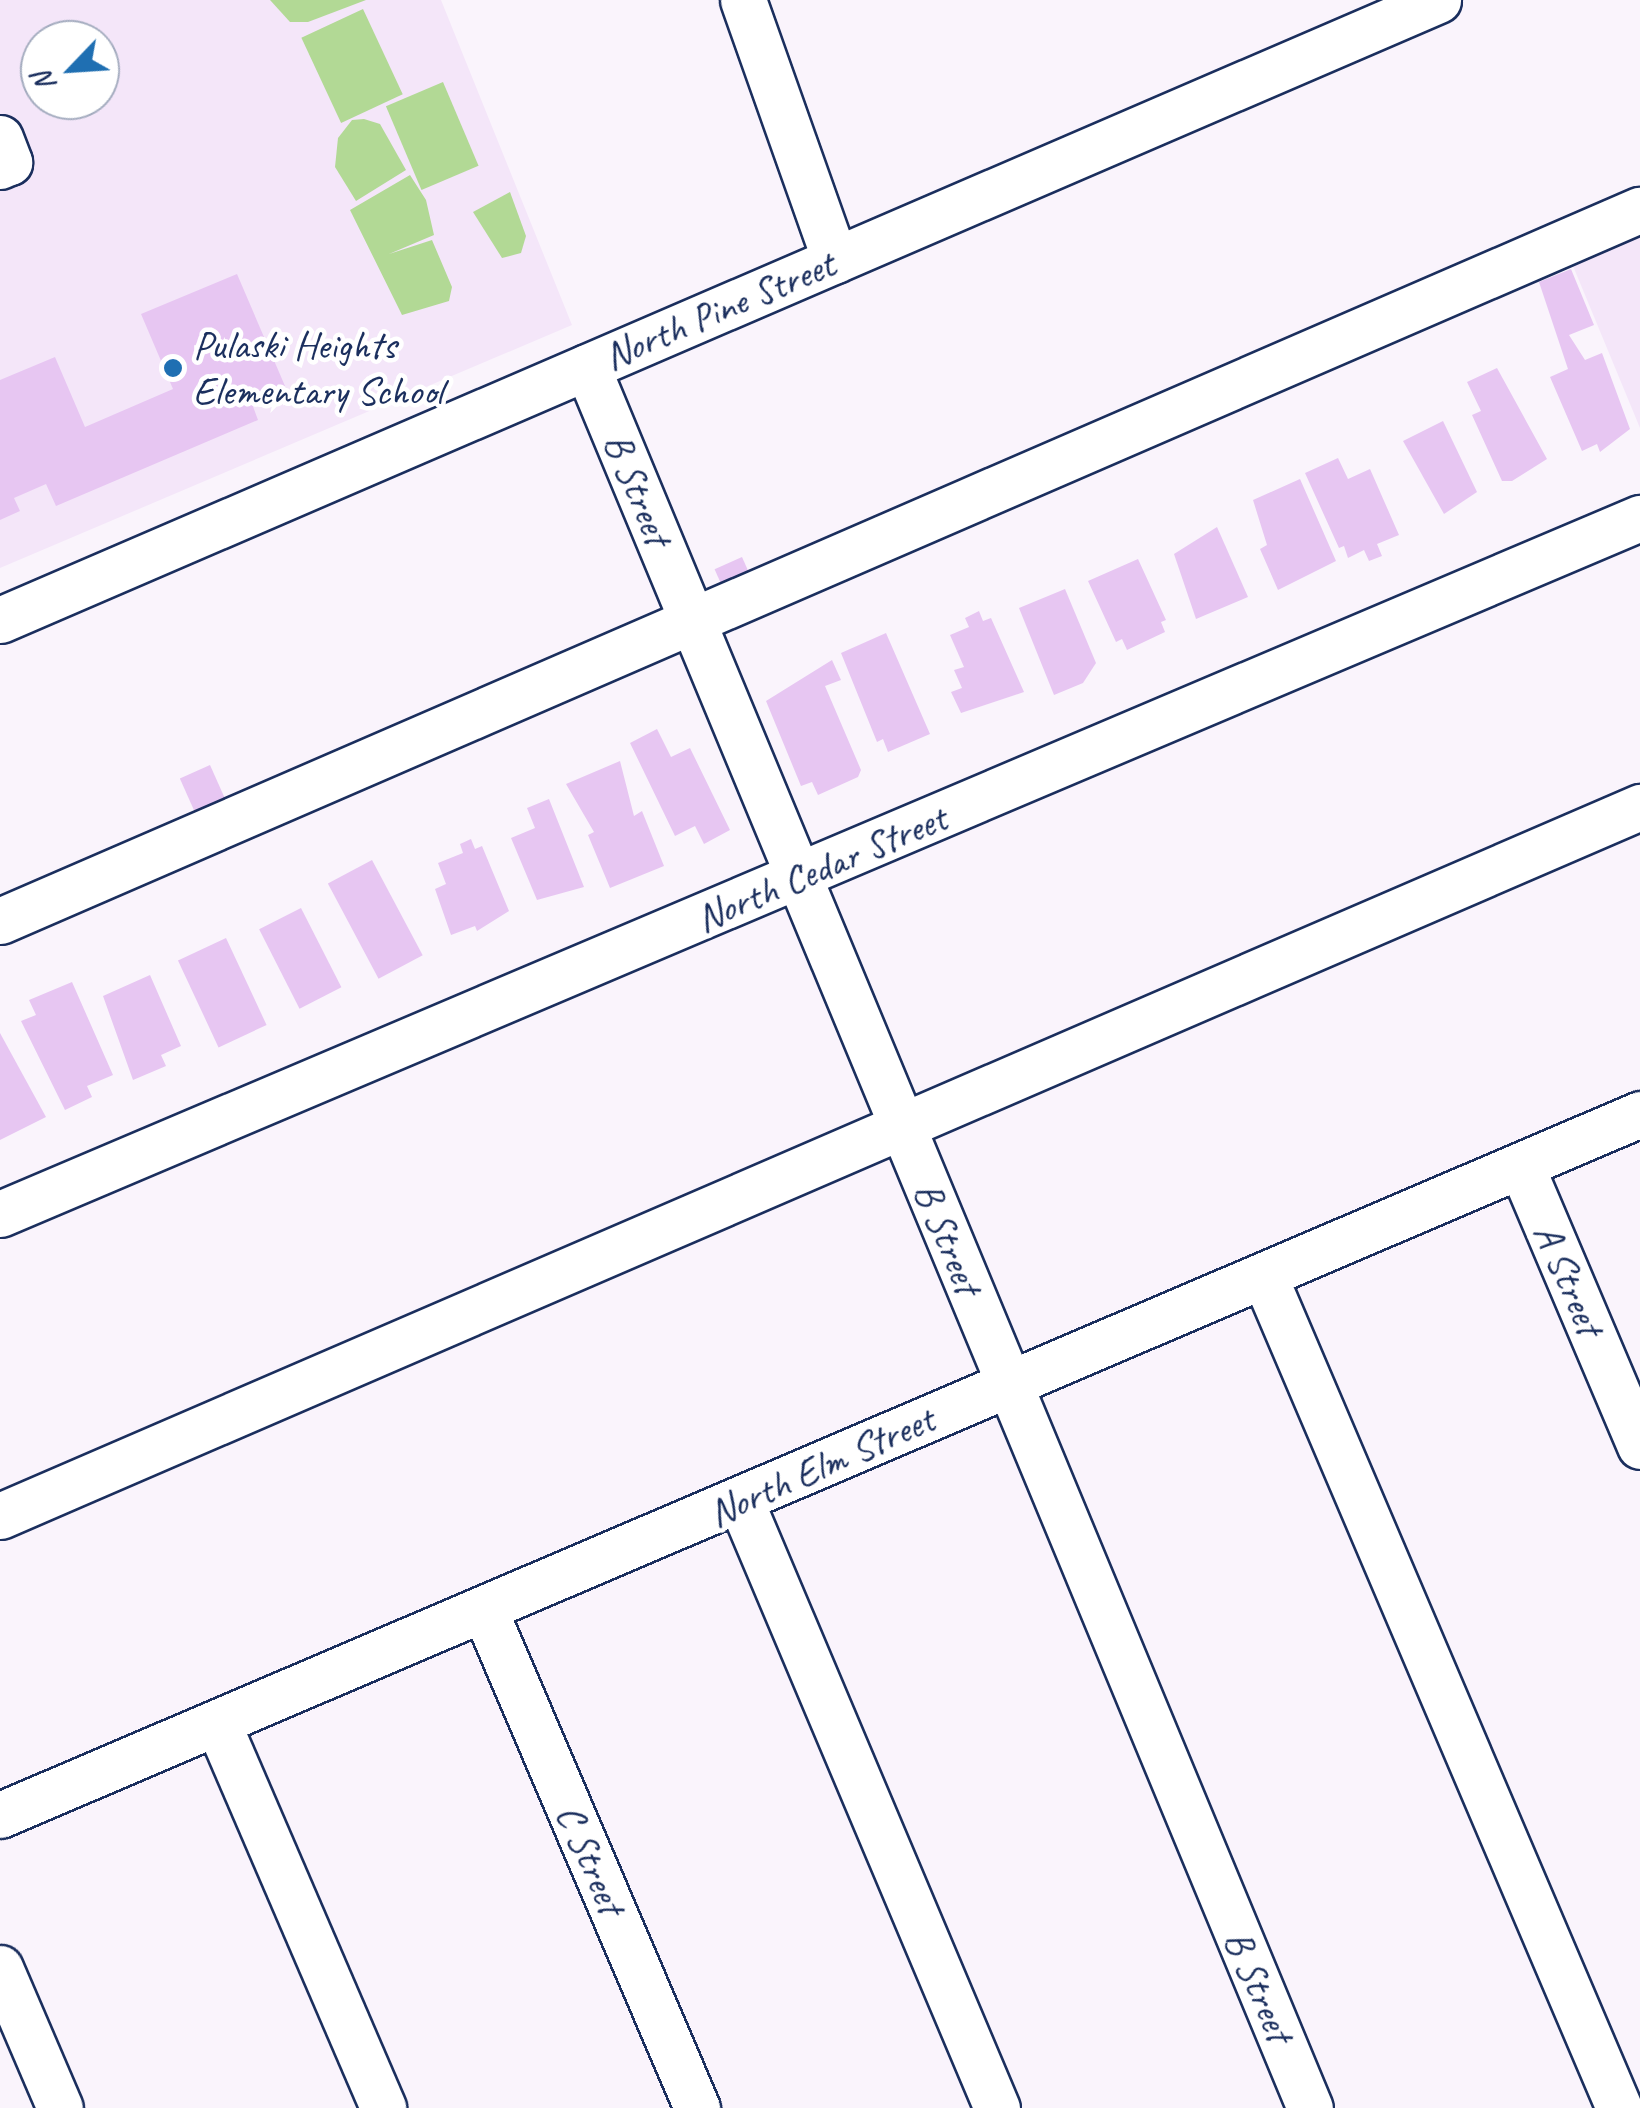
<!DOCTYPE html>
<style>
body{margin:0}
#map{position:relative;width:1640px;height:2108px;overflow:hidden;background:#faf4fc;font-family:Caveat,sans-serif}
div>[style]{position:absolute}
.built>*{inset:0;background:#f4e6f9}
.green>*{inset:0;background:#b2d995;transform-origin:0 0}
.building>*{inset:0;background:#e7c6f2;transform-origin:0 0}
.roads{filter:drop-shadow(2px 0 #1b2f5e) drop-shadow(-2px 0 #1b2f5e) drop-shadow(0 2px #1b2f5e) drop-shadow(0 -2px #1b2f5e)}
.minor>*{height:45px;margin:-22.5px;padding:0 22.5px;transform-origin:22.5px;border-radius:22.5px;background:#fff}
.dots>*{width:28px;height:28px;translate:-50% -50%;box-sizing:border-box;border:5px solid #fff;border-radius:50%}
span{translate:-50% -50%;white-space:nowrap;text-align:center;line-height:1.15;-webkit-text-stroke:9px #fff;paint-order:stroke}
.street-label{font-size:40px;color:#1b2f5e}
.poi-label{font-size:40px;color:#1b2f5e}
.left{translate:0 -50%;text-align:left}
.north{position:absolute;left:20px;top:20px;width:100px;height:100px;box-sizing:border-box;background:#fff;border:2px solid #a4acbf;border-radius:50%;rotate:245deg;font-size:28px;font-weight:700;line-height:40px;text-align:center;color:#1b2f5e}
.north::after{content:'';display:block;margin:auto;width:35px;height:45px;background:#1f6fb2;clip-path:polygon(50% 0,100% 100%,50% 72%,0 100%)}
</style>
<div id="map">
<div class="built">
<i style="clip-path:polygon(evenodd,0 0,441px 0,572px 325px,0 568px,0 0,40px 40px,100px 40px,100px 100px,40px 100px,40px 40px)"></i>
<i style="clip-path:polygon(1640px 219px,1640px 428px,1566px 249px)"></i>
</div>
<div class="green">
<i style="clip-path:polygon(270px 0,366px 0,308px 22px,290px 22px)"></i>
<i style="left:363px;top:9px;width:94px;height:68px;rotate:65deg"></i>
<i style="left:443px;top:82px;width:91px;height:62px;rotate:67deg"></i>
<i style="clip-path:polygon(364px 119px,380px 124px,406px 170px,356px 201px,335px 167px,338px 138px,352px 120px)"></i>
<i style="clip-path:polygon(410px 175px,426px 200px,434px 235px,389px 254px,432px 240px,452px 287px,449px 301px,402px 315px,350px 210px)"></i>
<i style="clip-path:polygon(510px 192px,526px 236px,521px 253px,502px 258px,473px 212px)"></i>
</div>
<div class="building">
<i style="clip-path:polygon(1571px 269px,1594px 325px,1569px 335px,1585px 360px,1602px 353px,1630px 429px,1600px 452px,1597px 444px,1582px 451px,1550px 377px,1568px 369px,1539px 282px)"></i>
<i style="clip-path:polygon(237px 274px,285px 386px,251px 401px,258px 420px,56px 506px,46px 484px,14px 498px,20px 511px,0 520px,0 380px,55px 357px,85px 427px,173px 389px,141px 314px)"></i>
<i style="clip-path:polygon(1497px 368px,1547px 459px,1512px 481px,1502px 481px,1472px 415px,1481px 411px,1467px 382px)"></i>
<i style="clip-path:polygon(1443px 421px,1477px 492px,1444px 514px,1403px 441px)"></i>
<i style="clip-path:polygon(1338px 458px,1348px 479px,1370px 469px,1399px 535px,1377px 544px,1382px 556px,1369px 561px,1364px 550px,1348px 558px,1344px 546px,1339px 548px,1305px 473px)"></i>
<i style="clip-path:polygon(1300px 479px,1336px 561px,1278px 590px,1260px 549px,1267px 545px,1253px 500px)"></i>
<i style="clip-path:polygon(1217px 527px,1248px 597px,1196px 619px,1174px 554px)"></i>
<i style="left:742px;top:557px;width:32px;height:30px;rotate:66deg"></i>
<i style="clip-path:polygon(1138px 559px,1166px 620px,1161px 622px,1165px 632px,1127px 650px,1122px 639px,1116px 642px,1088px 581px)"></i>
<i style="clip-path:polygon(1065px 589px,1096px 663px,1083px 683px,1054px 695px,1019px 608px)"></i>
<i style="clip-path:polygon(979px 611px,983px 621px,991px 618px,1024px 692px,961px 713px,951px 692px,962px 688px,954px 670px,964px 667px,950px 635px,969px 627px,965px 618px)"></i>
<i style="clip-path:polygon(886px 633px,930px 734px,888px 752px,883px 739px,877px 742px,841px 653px)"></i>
<i style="clip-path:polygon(832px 660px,841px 680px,825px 686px,861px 770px,858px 777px,818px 795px,812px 782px,801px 786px,766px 701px)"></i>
<i style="clip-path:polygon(657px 729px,671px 757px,690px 748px,730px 830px,704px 844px,695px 826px,675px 836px,630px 743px)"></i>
<i style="clip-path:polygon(620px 761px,634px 816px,642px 811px,664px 866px,610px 888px,588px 835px,594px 832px,566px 784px)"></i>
<i style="left:210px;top:765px;width:37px;height:33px;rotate:66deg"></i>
<i style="clip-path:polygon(549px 799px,584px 887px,537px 900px,511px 838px,535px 828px,527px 808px)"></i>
<i style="clip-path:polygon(471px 839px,475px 849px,482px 846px,509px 911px,477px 931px,475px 926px,451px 935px,435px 889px,446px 884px,438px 863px,463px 853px,460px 844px)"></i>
<i style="left:372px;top:860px;width:108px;height:50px;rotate:62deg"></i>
<i style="left:301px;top:908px;width:89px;height:47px;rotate:63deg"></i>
<i style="left:226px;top:938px;width:96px;height:53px;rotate:65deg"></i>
<i style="clip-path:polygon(150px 975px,181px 1046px,161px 1055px,166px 1066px,133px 1080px,103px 996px)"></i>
<i style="clip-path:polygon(72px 982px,113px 1075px,87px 1086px,92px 1097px,65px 1110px,21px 1021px,36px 1015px,29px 1000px)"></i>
<i style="clip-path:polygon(0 1033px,46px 1117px,0 1140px)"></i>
</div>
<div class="roads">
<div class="minor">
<i style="left:743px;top:0;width:276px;rotate:70.5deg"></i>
<i style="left:0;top:138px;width:26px;rotate:69deg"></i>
<i style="left:9px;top:162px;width:10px;rotate:156deg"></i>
<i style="left:587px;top:367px;width:1885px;rotate:67.45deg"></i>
<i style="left:0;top:620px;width:1566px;rotate:-23.32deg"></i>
<i style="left:0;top:921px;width:1787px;rotate:-23.45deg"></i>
<i style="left:1522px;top:1168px;width:302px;rotate:67deg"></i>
<i style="left:0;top:1214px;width:1782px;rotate:-23deg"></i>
<i style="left:1265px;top:1278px;width:902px;rotate:66.9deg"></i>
<i style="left:741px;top:1502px;width:658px;rotate:67.1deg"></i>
<i style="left:0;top:1516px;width:1787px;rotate:-23.38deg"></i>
<i style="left:484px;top:1609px;width:543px;rotate:66.88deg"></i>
<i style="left:218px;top:1724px;width:418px;rotate:66.7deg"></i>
<i style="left:0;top:1815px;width:1784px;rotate:-23.14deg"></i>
<i style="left:0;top:1968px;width:152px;rotate:66.8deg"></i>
</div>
</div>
<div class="dots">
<i style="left:173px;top:368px;background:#1f6fb2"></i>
</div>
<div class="street-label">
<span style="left:719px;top:310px;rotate:-23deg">North Pine Street</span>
<span style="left:638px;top:489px;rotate:68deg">B Street</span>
<span style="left:821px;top:868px;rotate:-23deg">North Cedar Street</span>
<span style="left:948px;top:1238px;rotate:68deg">B Street</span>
<span style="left:1569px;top:1279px;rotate:67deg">A Street</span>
<span style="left:821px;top:1466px;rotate:-24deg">North Elm Street</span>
<span style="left:591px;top:1859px;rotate:67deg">C Street</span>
<span style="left:1259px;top:1986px;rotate:67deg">B Street</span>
</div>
<div class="poi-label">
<span class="left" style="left:193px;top:368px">Pulaski Heights<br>Elementary School</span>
</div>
<div class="north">N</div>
</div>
